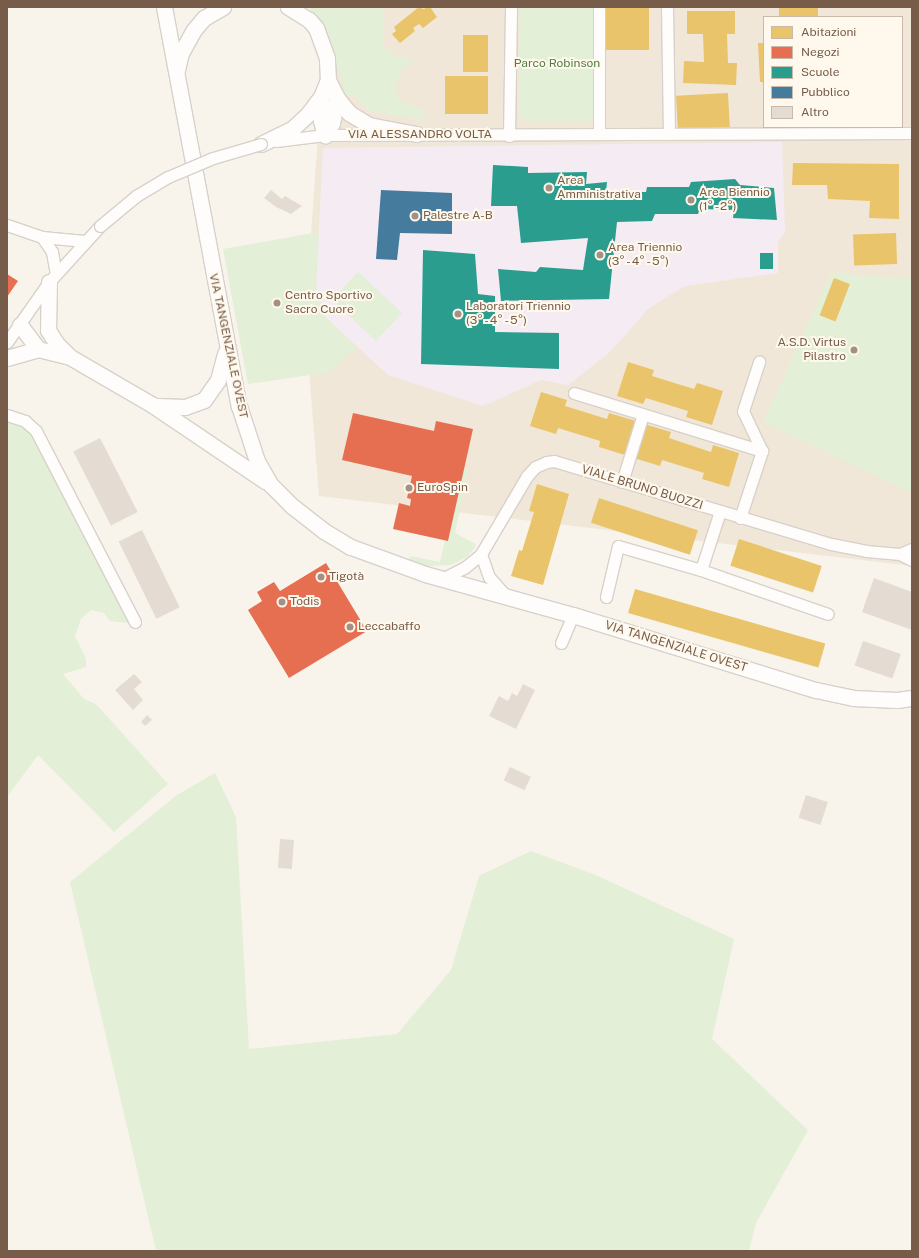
<!DOCTYPE html>
<meta charset="utf-8">
<style>
body{margin:0}
#map{position:relative;width:919px;height:1258px;overflow:hidden;background:#f8f4ec;font-family:"Public Sans",sans-serif}
div>[style]{position:absolute}
.residential>*{inset:0;background:#f1e7d9}
.education>*{inset:0;background:#f5ebf3}
.green>*{inset:0;background:#e3efd6;transform-origin:0 0}
.homes>*{inset:0;background:#e9c46a;transform-origin:0 0}
.shops>*{inset:0;background:#e76f51}
.schools>*{inset:0;background:#2a9d8f;transform-origin:0 0}
.public>*{inset:0;background:#457b9d}
.building>*{inset:0;background:#e4dcd3;transform-origin:0 0}
.roads{filter:drop-shadow(1px 0 #d7d1ca) drop-shadow(-1px 0 #d7d1ca) drop-shadow(0 1px #d7d1ca) drop-shadow(0 -1px #d7d1ca)}
.minor>*{height:11px;margin:-5.5px;padding:0 5.5px;transform-origin:5.5px;border-radius:5.5px;background:#fefdfc}
.secondary>*{height:15px;margin:-7.5px;padding:0 7.5px;transform-origin:7.5px;border-radius:7.5px;background:#fefdfc}
.bridges{filter:drop-shadow(1px 0 #d7d1ca) drop-shadow(-1px 0 #d7d1ca) drop-shadow(0 1px #d7d1ca) drop-shadow(0 -1px #d7d1ca)}
.minor-bridge>*{height:11px;margin:-5.5px;padding:0 5.5px;transform-origin:5.5px;border-radius:5.5px;background:#fefdfc}
.dots>*{width:11px;height:11px;translate:-50% -50%;box-sizing:border-box;border:2px solid #fff9ed;border-radius:50%}
span{translate:-50% -50%;white-space:nowrap;text-align:center;line-height:1.15;-webkit-text-stroke:4px #fff9ed;paint-order:stroke}
.park-label{font-size:12px;color:#517e42}
.street-label{font-size:12px;color:#775c4a}
.poi-label{font-size:12px;color:#775c4a}
.left{translate:0 -50%;text-align:left}
.right{translate:-100% -50%;text-align:right}
.frame{position:absolute;inset:0;border:8px solid #775c4a;pointer-events:none}
.legend{position:absolute;left:763px;top:16px;width:140px;height:112px;box-sizing:border-box;background:#fff9ed;border:1px solid #c9baac;margin:0;padding:5px 7px;list-style:none;font-size:12px;color:#775c4a}
.legend li{display:flex;align-items:center;gap:8px;height:20px}
.legend b{width:20px;border:1px solid #c9baac}
</style>
<div id="map">
<div class="residential">
<i style="clip-path:polygon(evenodd,327px 7px,912px 7px,912px 566px,319px 496px,305px 320px,327px 7px,764px 17px,902px 17px,902px 127px,764px 127px,764px 17px)"></i>
</div>
<div class="education">
<i style="clip-path:polygon(782px 142px,785px 232px,778px 242px,778px 273px,685px 286px,648px 309px,610px 352px,568px 385px,541px 380px,483px 406px,388px 375px,326px 318px,316px 287px,323px 148px)"></i>
</div>
<div class="green">
<i style="clip-path:polygon(309px 7px,383px 7px,384px 46px,396px 57px,414px 59px,400px 72px,396px 87px,397px 99px,424px 110px,425px 120px,369px 111px,354px 95px,345px 95px,330px 38px)"></i>
<i style="clip-path:polygon(520px 7px,595px 7px,594px 119px,586px 122px,565px 122px,528px 121px,519px 117px)"></i>
<i style="clip-path:polygon(319px 232px,316px 287px,326px 318px,357px 347px,331px 372px,248px 384px,223px 249px)"></i>
<i style="left:358px;top:272px;width:60px;height:38px;rotate:43deg"></i>
<i style="clip-path:polygon(831px 273px,912px 279px,912px 493px,763px 422px)"></i>
<i style="clip-path:polygon(7px 421px,23px 426px,32px 434px,129px 623px,110px 621px,104px 613px,91px 610px,81px 619px,75px 636px,86px 659px,86px 667px,63px 674px,84px 699px,96px 704px,168px 784px,114px 832px,38px 755px,7px 797px)"></i>
<i style="clip-path:polygon(464px 467px,469px 468px,455px 533px,476px 544px,474px 549px,467px 557px,451px 565px,428px 566px,409px 560px,410px 556px,440px 562px,445px 540px,448px 540px)"></i>
<i style="clip-path:polygon(215px 773px,236px 817px,249px 1049px,397px 1034px,451px 970px,479px 876px,531px 851px,598px 876px,734px 939px,712px 1039px,808px 1130px,756px 1223px,749px 1251px,156px 1251px,70px 882px,177px 795px)"></i>
</div>
<div class="homes">
<i style="clip-path:polygon(419px 7px,423px 9px,430px 7px,437px 17px,423px 28px,419px 24px,413px 28px,415px 31px,400px 43px,392px 34px,396px 31px,394px 27px)"></i>
<i style="left:603px;top:7px;width:46px;height:43px"></i>
<i style="left:779px;top:7px;width:39px;height:10px"></i>
<i style="clip-path:polygon(687px 11px,735px 11px,735px 34px,727px 34px,728px 63px,737px 63px,736px 85px,683px 83px,684px 61px,704px 62px,703px 34px,687px 34px)"></i>
<i style="left:463px;top:35px;width:25px;height:37px"></i>
<i style="clip-path:polygon(758px 43px,764px 43px,764px 82px,760px 82px)"></i>
<i style="left:445px;top:76px;width:43px;height:38px"></i>
<i style="left:728px;top:93px;width:34px;height:52px;rotate:87deg"></i>
<i style="clip-path:polygon(793px 163px,899px 164px,899px 219px,869px 218px,870px 201px,828px 199px,827px 185px,792px 185px)"></i>
<i style="left:896px;top:233px;width:31px;height:43px;rotate:88deg"></i>
<i style="left:834px;top:278px;width:17px;height:40px;rotate:21deg"></i>
<i style="clip-path:polygon(628px 362px,654px 370px,652px 376px,694px 389px,697px 383px,723px 391px,712px 425px,686px 417px,688px 411px,646px 398px,643px 404px,617px 396px)"></i>
<i style="clip-path:polygon(541px 392px,567px 400px,565px 406px,607px 419px,609px 413px,636px 421px,625px 455px,599px 447px,600px 441px,558px 428px,556px 434px,530px 426px)"></i>
<i style="clip-path:polygon(644px 424px,671px 432px,669px 438px,711px 452px,713px 445px,739px 453px,729px 487px,702px 479px,704px 473px,662px 460px,660px 466px,634px 458px)"></i>
<i style="clip-path:polygon(537px 484px,569px 494px,543px 585px,511px 576px,519px 550px,522px 551px,534px 512px,529px 511px)"></i>
<i style="left:599px;top:498px;width:104px;height:26px;rotate:18deg"></i>
<i style="left:739px;top:539px;width:87px;height:28px;rotate:18deg"></i>
<i style="left:635px;top:589px;width:198px;height:25px;rotate:16deg"></i>
</div>
<div class="shops">
<i style="clip-path:polygon(7px 274px,18px 281px,7px 297px)"></i>
<i style="clip-path:polygon(353px 413px,434px 431px,436px 421px,473px 429px,448px 541px,393px 529px,399px 503px,410px 506px,411px 499px,407px 498px,412px 476px,342px 460px)"></i>
<i style="clip-path:polygon(326px 563px,367px 631px,289px 678px,248px 610px,262px 601px,257px 592px,274px 582px,280px 591px)"></i>
</div>
<div class="schools">
<i style="clip-path:polygon(493px 165px,528px 167px,528px 173px,587px 172px,586px 184px,607px 182px,606px 192px,646px 192px,647px 187px,689px 187px,691px 182px,735px 179px,740px 185px,774px 188px,777px 220px,733px 218px,734px 210px,700px 209px,698px 214px,655px 214px,652px 221px,617px 222px,609px 299px,501px 301px,498px 269px,536px 272px,540px 267px,583px 270px,588px 238px,521px 243px,517px 206px,491px 206px)"></i>
<i style="clip-path:polygon(423px 250px,475px 254px,478px 294px,495px 296px,495px 332px,559px 333px,559px 369px,421px 364px)"></i>
<i style="left:760px;top:253px;width:13px;height:16px"></i>
</div>
<div class="public">
<i style="clip-path:polygon(381px 190px,452px 193px,452px 234px,400px 233px,397px 260px,376px 259px)"></i>
</div>
<div class="building">
<i style="clip-path:polygon(271px 190px,282px 199px,285px 196px,302px 206px,291px 214px,276px 207px,264px 198px)"></i>
<i style="left:100px;top:438px;width:83px;height:30px;rotate:63deg"></i>
<i style="left:142px;top:530px;width:86px;height:26px;rotate:64deg"></i>
<i style="clip-path:polygon(874px 578px,912px 592px,912px 630px,862px 612px)"></i>
<i style="left:863px;top:641px;width:40px;height:26px;rotate:19deg"></i>
<i style="clip-path:polygon(134px 674px,142px 682px,134px 689px,143px 700px,133px 710px,115px 690px)"></i>
<i style="clip-path:polygon(523px 684px,535px 690px,516px 729px,489px 716px,499px 696px,508px 701px,512px 693px,517px 696px)"></i>
<i style="clip-path:polygon(147px 715px,152px 720px,145px 726px,141px 722px)"></i>
<i style="left:510px;top:767px;width:23px;height:15px;rotate:25deg"></i>
<i style="left:806px;top:795px;width:23px;height:24px;rotate:18deg"></i>
<i style="left:280px;top:839px;width:14px;height:29px;rotate:4deg"></i>
</div>
<div class="roads">
<div class="minor">
<i style="left:667px;top:7px;width:127px;rotate:89.1deg"></i>
<i style="left:599px;top:134px;width:127px;rotate:-90deg"></i>
<i style="left:509px;top:136px;width:129px;rotate:-89.1deg"></i>
<i style="left:276px;top:141px;width:49px;rotate:-7deg"></i>
<i style="left:325px;top:135px;width:587px;rotate:-0.2deg"></i>
<i style="left:7px;top:225px;width:37px;rotate:19deg"></i>
<i style="left:42px;top:237px;width:43px;rotate:5.3deg"></i>
<i style="left:42px;top:237px;width:18px;rotate:56deg"></i>
<i style="left:52px;top:252px;width:22px;rotate:80deg"></i>
<i style="left:7px;top:342px;width:73px;rotate:-55deg"></i>
<i style="left:49px;top:282px;width:76px;rotate:-47.7deg"></i>
<i style="left:574px;top:393px;width:197px;rotate:17.1deg"></i>
<i style="left:7px;top:415px;width:19px;rotate:18deg"></i>
<i style="left:25px;top:421px;width:15px;rotate:42deg"></i>
<i style="left:36px;top:431px;width:215px;rotate:62.6deg"></i>
<i style="left:622px;top:482px;width:71px;rotate:-72.8deg"></i>
<i style="left:740px;top:518px;width:71px;rotate:-71.8deg"></i>
<i style="left:762px;top:451px;width:44px;rotate:-115.4deg"></i>
<i style="left:743px;top:411px;width:52px;rotate:-71.9deg"></i>
<i style="left:481px;top:554px;width:24px;rotate:71deg"></i>
<i style="left:489px;top:577px;width:24px;rotate:48deg"></i>
<i style="left:900px;top:554px;width:13px;rotate:27deg"></i>
<i style="left:701px;top:570px;width:62px;rotate:-72.1deg"></i>
<i style="left:442px;top:579px;width:25px;rotate:-27deg"></i>
<i style="left:464px;top:568px;width:22px;rotate:-39deg"></i>
<i style="left:481px;top:554px;width:91px;rotate:-59.5deg"></i>
<i style="left:527px;top:476px;width:12px;rotate:-48deg"></i>
<i style="left:535px;top:467px;width:13px;rotate:-23deg"></i>
<i style="left:547px;top:462px;width:7px;rotate:-8deg"></i>
<i style="left:554px;top:461px;width:289px;rotate:16.7deg"></i>
<i style="left:831px;top:544px;width:36px;rotate:11deg"></i>
<i style="left:866px;top:551px;width:34px;rotate:5deg"></i>
<i style="left:900px;top:554px;width:13px;rotate:-23deg"></i>
<i style="left:606px;top:597px;width:52px;rotate:-76.8deg"></i>
<i style="left:618px;top:546px;width:86px;rotate:16.1deg"></i>
<i style="left:701px;top:570px;width:134px;rotate:19.1deg"></i>
<i style="left:561px;top:643px;width:30px;rotate:-67deg"></i>
</div>
<div class="secondary">
<i style="left:164px;top:7px;width:406px;rotate:79.4deg"></i>
<i style="left:239px;top:406px;width:58px;rotate:71.9deg"></i>
<i style="left:257px;top:461px;width:28px;rotate:60deg"></i>
<i style="left:271px;top:485px;width:30px;rotate:45deg"></i>
<i style="left:292px;top:506px;width:41px;rotate:38deg"></i>
<i style="left:324px;top:531px;width:31px;rotate:31deg"></i>
<i style="left:351px;top:547px;width:79px;rotate:20deg"></i>
<i style="left:425px;top:574px;width:154px;rotate:15.5deg"></i>
<i style="left:573px;top:615px;width:254px;rotate:17.2deg"></i>
<i style="left:816px;top:690px;width:38px;rotate:12deg"></i>
<i style="left:853px;top:698px;width:44px;rotate:2.6deg"></i>
<i style="left:897px;top:700px;width:15px;rotate:-8deg"></i>
<i style="left:177px;top:70px;width:17px;rotate:-77deg"></i>
<i style="left:181px;top:53px;width:25px;rotate:-61deg"></i>
<i style="left:193px;top:31px;width:17px;rotate:-50deg"></i>
<i style="left:204px;top:18px;width:22px;rotate:-30deg"></i>
<i style="left:328px;top:80px;width:20px;rotate:63deg"></i>
<i style="left:337px;top:98px;width:19px;rotate:51deg"></i>
<i style="left:349px;top:113px;width:23px;rotate:31deg"></i>
<i style="left:369px;top:125px;width:48px;rotate:10.8deg"></i>
<i style="left:321px;top:97px;width:24px;rotate:90deg"></i>
<i style="left:321px;top:121px;width:15px;rotate:74deg"></i>
<i style="left:325px;top:135px;width:14px;rotate:-60deg"></i>
<i style="left:332px;top:123px;width:25px;rotate:-79deg"></i>
<i style="left:261px;top:144px;width:34px;rotate:-26deg"></i>
<i style="left:292px;top:129px;width:22px;rotate:-43deg"></i>
<i style="left:308px;top:114px;width:21px;rotate:-53deg"></i>
<i style="left:321px;top:97px;width:18px;rotate:-68deg"></i>
<i style="left:328px;top:80px;width:22px;rotate:-93deg"></i>
<i style="left:327px;top:58px;width:32px;rotate:-110deg"></i>
<i style="left:316px;top:28px;width:11px;rotate:-131deg"></i>
<i style="left:309px;top:20px;width:25px;rotate:-148deg"></i>
<i style="left:49px;top:282px;width:48px;rotate:91.2deg"></i>
<i style="left:48px;top:330px;width:15px;rotate:58deg"></i>
<i style="left:56px;top:343px;width:17px;rotate:45deg"></i>
<i style="left:20px;top:325px;width:30px;rotate:53deg"></i>
<i style="left:7px;top:358px;width:32px;rotate:-16deg"></i>
<i style="left:38px;top:349px;width:33px;rotate:14deg"></i>
<i style="left:70px;top:357px;width:94px;rotate:30.1deg"></i>
<i style="left:151px;top:404px;width:138px;rotate:34deg"></i>
<i style="left:158px;top:406px;width:27px;rotate:2deg"></i>
<i style="left:185px;top:407px;width:20px;rotate:-20deg"></i>
<i style="left:204px;top:400px;width:24px;rotate:-55deg"></i>
<i style="left:218px;top:380px;width:28px;rotate:-75deg"></i>
</div>
</div>
<div class="bridges">
<div class="minor-bridge">
<i style="left:100px;top:226px;width:47px;rotate:-39.8deg"></i>
<i style="left:136px;top:196px;width:37px;rotate:-31deg"></i>
<i style="left:168px;top:177px;width:49px;rotate:-22.9deg"></i>
<i style="left:213px;top:158px;width:50px;rotate:-16.3deg"></i>
</div>
</div>
<div class="dots">
<i style="left:549px;top:188px;background:#a49183"></i>
<i style="left:691px;top:200px;background:#a49183"></i>
<i style="left:415px;top:216px;background:#a49183"></i>
<i style="left:600px;top:255px;background:#a49183"></i>
<i style="left:277px;top:303px;background:#a49183"></i>
<i style="left:458px;top:314px;background:#a49183"></i>
<i style="left:854px;top:350px;background:#a49183"></i>
<i style="left:409px;top:488px;background:#a49183"></i>
<i style="left:321px;top:577px;background:#a49183"></i>
<i style="left:282px;top:602px;background:#a49183"></i>
<i style="left:350px;top:627px;background:#a49183"></i>
</div>
<div class="park-label">
<span style="left:557px;top:64px">Parco Robinson</span>
</div>
<div class="street-label">
<span style="left:420px;top:135px">VIA ALESSANDRO VOLTA</span>
<span style="left:228px;top:346px;rotate:78deg">VIA TANGENZIALE OVEST</span>
<span style="left:642px;top:488px;rotate:17deg">VIALE BRUNO BUOZZI</span>
<span style="left:676px;top:647px;rotate:17deg">VIA TANGENZIALE OVEST</span>
</div>
<div class="poi-label">
<span class="left" style="left:557px;top:188px">Area<br>Amministrativa</span>
<span class="left" style="left:699px;top:200px">Area Biennio<br>(1° - 2°)</span>
<span class="left" style="left:423px;top:216px">Palestre A-B</span>
<span class="left" style="left:608px;top:255px">Area Triennio<br>(3° - 4° - 5°)</span>
<span class="left" style="left:285px;top:303px">Centro Sportivo<br>Sacro Cuore</span>
<span class="left" style="left:466px;top:314px">Laboratori Triennio<br>(3° - 4° - 5°)</span>
<span class="right" style="left:846px;top:350px">A.S.D. Virtus<br>Pilastro</span>
<span class="left" style="left:417px;top:488px">EuroSpin</span>
<span class="left" style="left:329px;top:577px">Tigotà</span>
<span class="left" style="left:290px;top:602px">Todis</span>
<span class="left" style="left:358px;top:627px">Leccabaffo</span>
</div>
<div class="frame"></div>
<ul class="legend">
<li><b style="height:11px;background:#e9c46a"></b>Abitazioni</li>
<li><b style="height:11px;background:#e76f51"></b>Negozi</li>
<li><b style="height:11px;background:#2a9d8f"></b>Scuole</li>
<li><b style="height:11px;background:#457b9d"></b>Pubblico</li>
<li><b style="height:11px;background:#e4dcd3"></b>Altro</li>
</ul>
</div>
